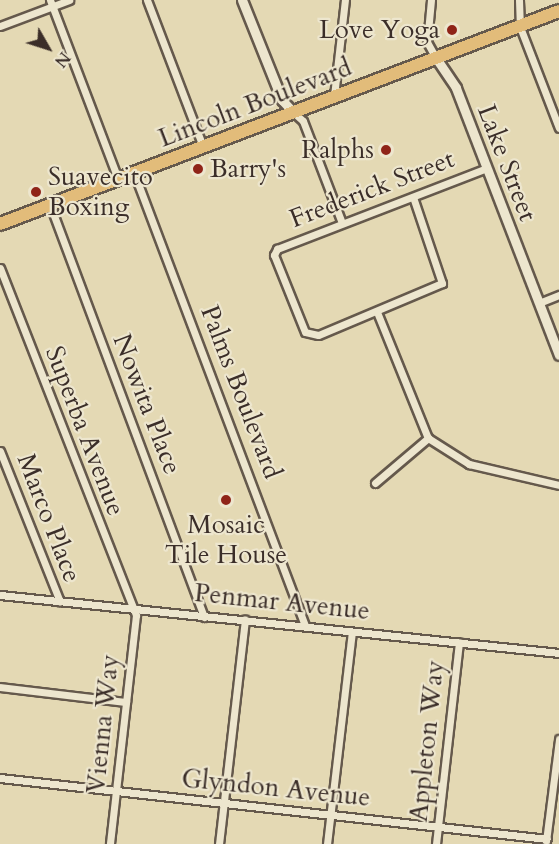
<!DOCTYPE html>
<style>
body{margin:0}
#map{position:relative;width:559px;height:844px;overflow:hidden;background:#e4d9b4;font-family:Cardo,serif}
div>[style]{position:absolute}
.roads{filter:drop-shadow(2px 0 #65594c) drop-shadow(-2px 0 #65594c) drop-shadow(0 2px #65594c) drop-shadow(0 -2px #65594c)}
.street>*{height:7px;margin:-3.5px;padding:0 3.5px;transform-origin:3.5px;border-radius:3.5px;background:#ede6ce}
.secondary>*{height:9px;margin:-4.5px;padding:0 4.5px;transform-origin:4.5px;border-radius:4.5px;background:#ede6ce}
.highway>*{height:12px;margin:-6px;padding:0 6px;transform-origin:6px;border-radius:6px;background:#e2bc7a}
.dots>*{width:16px;height:16px;translate:-50% -50%;box-sizing:border-box;border:3px solid #ede6ce;border-radius:50%}
span{translate:-50% -50%;white-space:nowrap;text-align:center;line-height:1.15;-webkit-text-stroke:4.5px #ede6ce;paint-order:stroke}
.poi-label{font-size:26px;color:#3b2e29}
.right{translate:-100% -50%;text-align:right}
.left{translate:0 -50%;text-align:left}
.street-label{font-size:26px;color:#3b2e29}
.north{position:absolute;left:18px;top:18px;width:60px;height:60px;-webkit-text-stroke:4px #ede6ce;paint-order:stroke;rotate:129deg;font-size:16px;font-weight:700;line-height:24px;text-align:center;color:#3b2e29}
.north::after{content:'';display:block;margin:auto;width:21px;height:27px;background:#3b2e29;clip-path:polygon(50% 0,100% 100%,50% 72%,0 100%)}
</style>
<div id="map">
<div class="roads">
<div class="street">
<i style="left:50px;top:0;width:191px;rotate:69.2deg"></i>
<i style="left:147px;top:0;width:157px;rotate:69.1deg"></i>
<i style="left:431px;top:0;width:42px;rotate:95.4deg"></i>
<i style="left:427px;top:42px;width:18px;rotate:61deg"></i>
<i style="left:519px;top:0;width:27px;rotate:88deg"></i>
<i style="left:520px;top:27px;width:108px;rotate:68.9deg"></i>
<i style="left:0;top:26px;width:74px;rotate:-20.6deg"></i>
<i style="left:334px;top:96px;width:97px;rotate:-83.5deg"></i>
<i style="left:293px;top:112px;width:13px;rotate:42deg"></i>
<i style="left:303px;top:121px;width:109px;rotate:69.1deg"></i>
<i style="left:134px;top:173px;width:484px;rotate:69.3deg"></i>
<i style="left:413px;top:197px;width:91px;rotate:71.4deg"></i>
<i style="left:442px;top:283px;width:134px;rotate:157.2deg"></i>
<i style="left:318px;top:335px;width:13px;rotate:-167deg"></i>
<i style="left:305px;top:332px;width:83px;rotate:-111.9deg"></i>
<i style="left:274px;top:255px;width:7px;rotate:-63deg"></i>
<i style="left:277px;top:249px;width:225px;rotate:-21.1deg"></i>
<i style="left:50px;top:205px;width:440px;rotate:69.5deg"></i>
<i style="left:0;top:268px;width:373px;rotate:68.6deg"></i>
<i style="left:136px;top:615px;width:230px;rotate:96.5deg"></i>
<i style="left:539px;top:303px;width:22px;rotate:-22deg"></i>
<i style="left:377px;top:312px;width:136px;rotate:68deg"></i>
<i style="left:428px;top:438px;width:49px;rotate:32.4deg"></i>
<i style="left:469px;top:464px;width:92px;rotate:13.1deg"></i>
<i style="left:0;top:451px;width:162px;rotate:68.3deg"></i>
<i style="left:375px;top:483px;width:70px;rotate:-40.3deg"></i>
<i style="left:0;top:595px;width:562px;rotate:5.92deg"></i>
<i style="left:0;top:687px;width:127px;rotate:6.8deg"></i>
<i style="left:0;top:778px;width:550px;rotate:6.36deg"></i>
<i style="left:546px;top:841px;width:103px;rotate:-82.7deg"></i>
<i style="left:219px;top:844px;width:226px;rotate:-83.4deg"></i>
<i style="left:327px;top:844px;width:213px;rotate:-83.3deg"></i>
<i style="left:436px;top:844px;width:203px;rotate:-83.5deg"></i>
</div>
<div class="secondary">
<i style="left:242px;top:0;width:108px;rotate:68.2deg"></i>
<i style="left:282px;top:100px;width:16px;rotate:47deg"></i>
<i style="left:436px;top:58px;width:36px;rotate:56deg"></i>
<i style="left:456px;top:88px;width:286px;rotate:68.9deg"></i>
</div>
<div class="highway">
<i style="left:0;top:224px;width:598px;rotate:-20.86deg"></i>
</div>
</div>
<div class="dots">
<i style="left:452px;top:30px;background:#8f2418"></i>
<i style="left:386px;top:150px;background:#8f2418"></i>
<i style="left:198px;top:169px;background:#8f2418"></i>
<i style="left:36px;top:192px;background:#8f2418"></i>
<i style="left:226px;top:500px;background:#8f2418"></i>
</div>
<div class="poi-label">
<span class="right" style="left:440px;top:30px">Love Yoga</span>
<span class="right" style="left:374px;top:150px">Ralphs</span>
<span class="left" style="left:210px;top:169px">Barry's</span>
<span class="left" style="left:48px;top:192px">Suavecito<br>Boxing</span>
<span style="left:226px;top:540px">Mosaic<br>Tile House</span>
</div>
<div class="street-label">
<span style="left:255px;top:103px;rotate:-21deg">Lincoln Boulevard</span>
<span style="left:507px;top:163px;rotate:69deg">Lake Street</span>
<span style="left:372px;top:189px;rotate:-21deg">Frederick Street</span>
<span style="left:241px;top:392px;rotate:69deg">Palms Boulevard</span>
<span style="left:147px;top:404px;rotate:69deg">Nowita Place</span>
<span style="left:85px;top:431px;rotate:69deg">Superba Avenue</span>
<span style="left:49px;top:518px;rotate:69deg">Marco Place</span>
<span style="left:282px;top:602px;rotate:6deg">Penmar Avenue</span>
<span style="left:103px;top:724px;rotate:-84deg">Vienna Way</span>
<span style="left:427px;top:741px;rotate:-84deg">Appleton Way</span>
<span style="left:276px;top:788px;rotate:6deg">Glyndon Avenue</span>
</div>
<div class="north">N</div>
</div>
